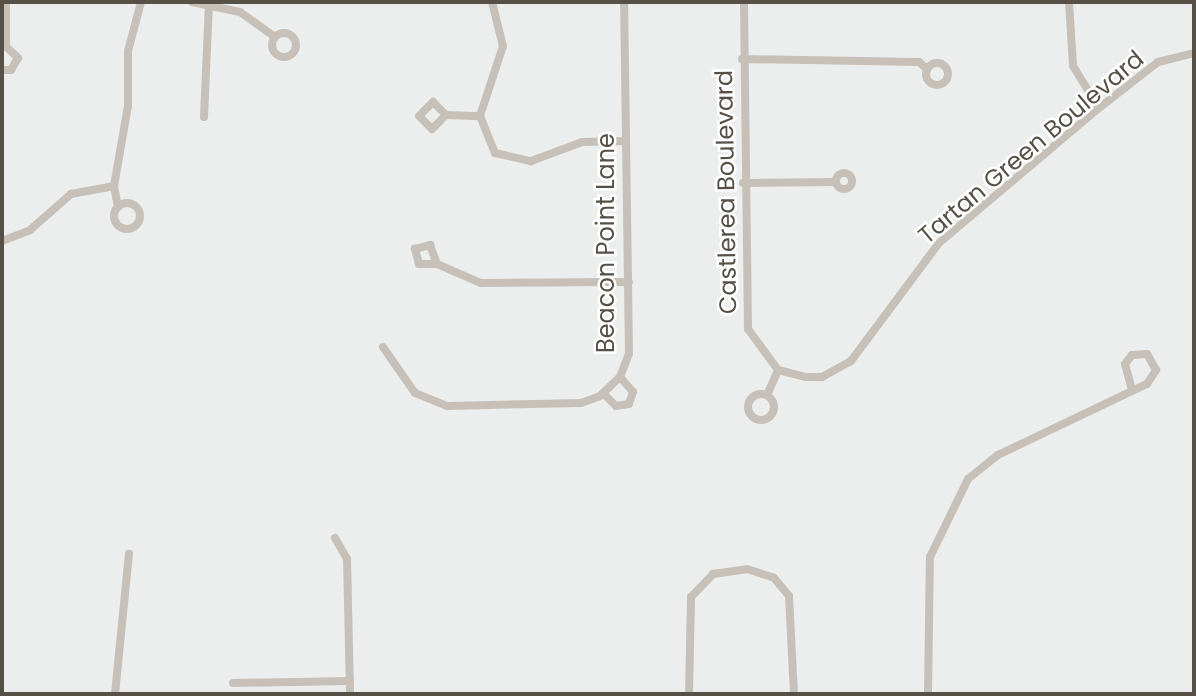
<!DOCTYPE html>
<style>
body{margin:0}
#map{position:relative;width:1196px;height:696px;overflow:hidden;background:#eceeee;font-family:Poppins,sans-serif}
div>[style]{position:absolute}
.street>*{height:8px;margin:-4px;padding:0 4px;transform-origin:4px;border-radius:4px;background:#c7c0b8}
.street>.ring{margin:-4px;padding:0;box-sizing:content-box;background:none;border:8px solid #c7c0b8;border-radius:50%}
span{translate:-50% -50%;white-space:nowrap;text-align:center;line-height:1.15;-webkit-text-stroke:5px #fff;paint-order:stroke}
.street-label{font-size:24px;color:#575046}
.frame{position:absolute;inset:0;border:4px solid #575046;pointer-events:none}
</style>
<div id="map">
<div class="street">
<i style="left:6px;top:2px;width:41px;rotate:90deg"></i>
<i style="left:192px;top:2px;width:49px;rotate:11.8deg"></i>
<i style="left:240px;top:12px;width:43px;rotate:35.5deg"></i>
<i style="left:492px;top:2px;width:45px;rotate:76deg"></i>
<i style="left:503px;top:46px;width:74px;rotate:108.2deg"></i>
<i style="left:480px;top:116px;width:40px;rotate:68deg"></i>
<i style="left:495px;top:153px;width:37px;rotate:13deg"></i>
<i style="left:531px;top:161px;width:54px;rotate:-20.4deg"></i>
<i style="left:582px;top:142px;width:44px;rotate:-1.3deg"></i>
<i style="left:744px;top:2px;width:327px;rotate:89.3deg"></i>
<i style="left:748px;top:329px;width:51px;rotate:53.8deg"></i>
<i style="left:778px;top:370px;width:29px;rotate:14deg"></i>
<i style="left:806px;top:377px;width:16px"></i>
<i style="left:822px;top:377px;width:33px;rotate:-29deg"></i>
<i style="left:851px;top:361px;width:147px;rotate:-53.3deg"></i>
<i style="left:939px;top:243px;width:209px;rotate:-40.2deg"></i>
<i style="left:1099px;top:108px;width:75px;rotate:-37.9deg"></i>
<i style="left:1158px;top:62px;width:37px;rotate:-14deg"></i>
<i style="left:1069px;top:2px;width:64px;rotate:86.4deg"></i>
<i style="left:1073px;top:66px;width:49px;rotate:58.2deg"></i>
<i class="ring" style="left:272px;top:33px;width:16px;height:16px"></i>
<i style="left:2px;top:43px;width:22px;rotate:43deg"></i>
<i style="left:18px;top:58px;width:14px;rotate:120deg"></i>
<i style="left:11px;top:70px;width:9px;rotate:180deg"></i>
<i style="left:742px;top:59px;width:177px;rotate:1deg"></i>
<i style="left:919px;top:62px;width:11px;rotate:41deg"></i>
<i class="ring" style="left:926px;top:63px;width:14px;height:14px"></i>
<i style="left:446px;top:115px;width:20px;rotate:135deg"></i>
<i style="left:432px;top:129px;width:18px;rotate:-135deg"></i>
<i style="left:419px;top:116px;width:20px;rotate:-45deg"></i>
<i style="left:433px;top:102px;width:18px;rotate:45deg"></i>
<i style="left:446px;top:115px;width:34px;rotate:2deg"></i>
<i style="left:204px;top:117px;width:115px;rotate:-87.5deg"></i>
<i class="ring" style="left:836px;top:173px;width:8px;height:8px"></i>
<i style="left:743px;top:183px;width:93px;rotate:-0.6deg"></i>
<i class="ring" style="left:114px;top:203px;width:18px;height:18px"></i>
<i style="left:118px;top:207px;width:21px;rotate:-101deg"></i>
<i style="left:114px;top:186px;width:81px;rotate:-80.1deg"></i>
<i style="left:128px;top:106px;width:55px;rotate:-90deg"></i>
<i style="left:128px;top:51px;width:51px;rotate:-75.1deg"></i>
<i style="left:2px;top:241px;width:30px;rotate:-21deg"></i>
<i style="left:30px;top:230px;width:55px;rotate:-41.3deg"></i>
<i style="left:71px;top:194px;width:44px;rotate:-10.5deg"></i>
<i style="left:437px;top:264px;width:18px;rotate:180deg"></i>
<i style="left:419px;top:264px;width:16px;rotate:-105deg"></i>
<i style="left:415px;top:249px;width:16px;rotate:-15deg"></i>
<i style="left:430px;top:245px;width:20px;rotate:70deg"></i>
<i style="left:437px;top:264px;width:48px;rotate:23.4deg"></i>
<i style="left:481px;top:283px;width:148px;rotate:-0.4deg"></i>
<i style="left:383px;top:347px;width:56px;rotate:55.2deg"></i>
<i style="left:415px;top:393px;width:35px;rotate:22deg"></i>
<i style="left:447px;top:406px;width:134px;rotate:-1.3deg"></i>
<i style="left:581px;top:403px;width:20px;rotate:-20deg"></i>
<i style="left:600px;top:396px;width:28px;rotate:-44deg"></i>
<i style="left:620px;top:377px;width:25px;rotate:-69deg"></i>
<i style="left:629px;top:354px;width:352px;rotate:-90.8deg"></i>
<i style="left:603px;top:393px;width:18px;rotate:45deg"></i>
<i style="left:616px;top:406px;width:13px;rotate:-9deg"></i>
<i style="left:629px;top:404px;width:13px;rotate:-72deg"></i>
<i style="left:633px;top:392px;width:20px;rotate:-131deg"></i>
<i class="ring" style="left:748px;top:394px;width:18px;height:18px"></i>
<i style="left:767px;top:395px;width:27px;rotate:-66deg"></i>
<i style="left:335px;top:538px;width:24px;rotate:60deg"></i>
<i style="left:347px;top:559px;width:135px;rotate:88.7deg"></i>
<i style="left:233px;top:683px;width:117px;rotate:-1deg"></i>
<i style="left:115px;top:694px;width:141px;rotate:-84.3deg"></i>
<i style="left:689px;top:694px;width:97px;rotate:-88.8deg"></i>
<i style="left:691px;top:597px;width:32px;rotate:-46deg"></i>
<i style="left:713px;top:574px;width:34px;rotate:-8deg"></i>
<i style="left:747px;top:569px;width:28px;rotate:18deg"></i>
<i style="left:774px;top:578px;width:23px;rotate:50deg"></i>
<i style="left:789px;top:596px;width:98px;rotate:87.1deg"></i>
<i style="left:928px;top:694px;width:137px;rotate:-89.2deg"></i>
<i style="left:930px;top:557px;width:87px;rotate:-64deg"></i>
<i style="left:968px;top:479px;width:38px;rotate:-39deg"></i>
<i style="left:998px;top:455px;width:165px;rotate:-25.5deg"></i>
<i style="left:1147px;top:384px;width:17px;rotate:-57deg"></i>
<i style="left:1156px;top:370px;width:18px;rotate:-119deg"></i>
<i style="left:1147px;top:354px;width:15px;rotate:176deg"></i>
<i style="left:1132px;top:355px;width:11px;rotate:128deg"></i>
<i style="left:1125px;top:364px;width:27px;rotate:75deg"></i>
</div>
<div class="street-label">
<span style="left:1031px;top:147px;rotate:-40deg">Tartan Green Boulevard</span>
<span style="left:726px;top:192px;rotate:-91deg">Castlerea Boulevard</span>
<span style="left:606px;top:243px;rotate:-90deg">Beacon Point Lane</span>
</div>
<div class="frame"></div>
</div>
